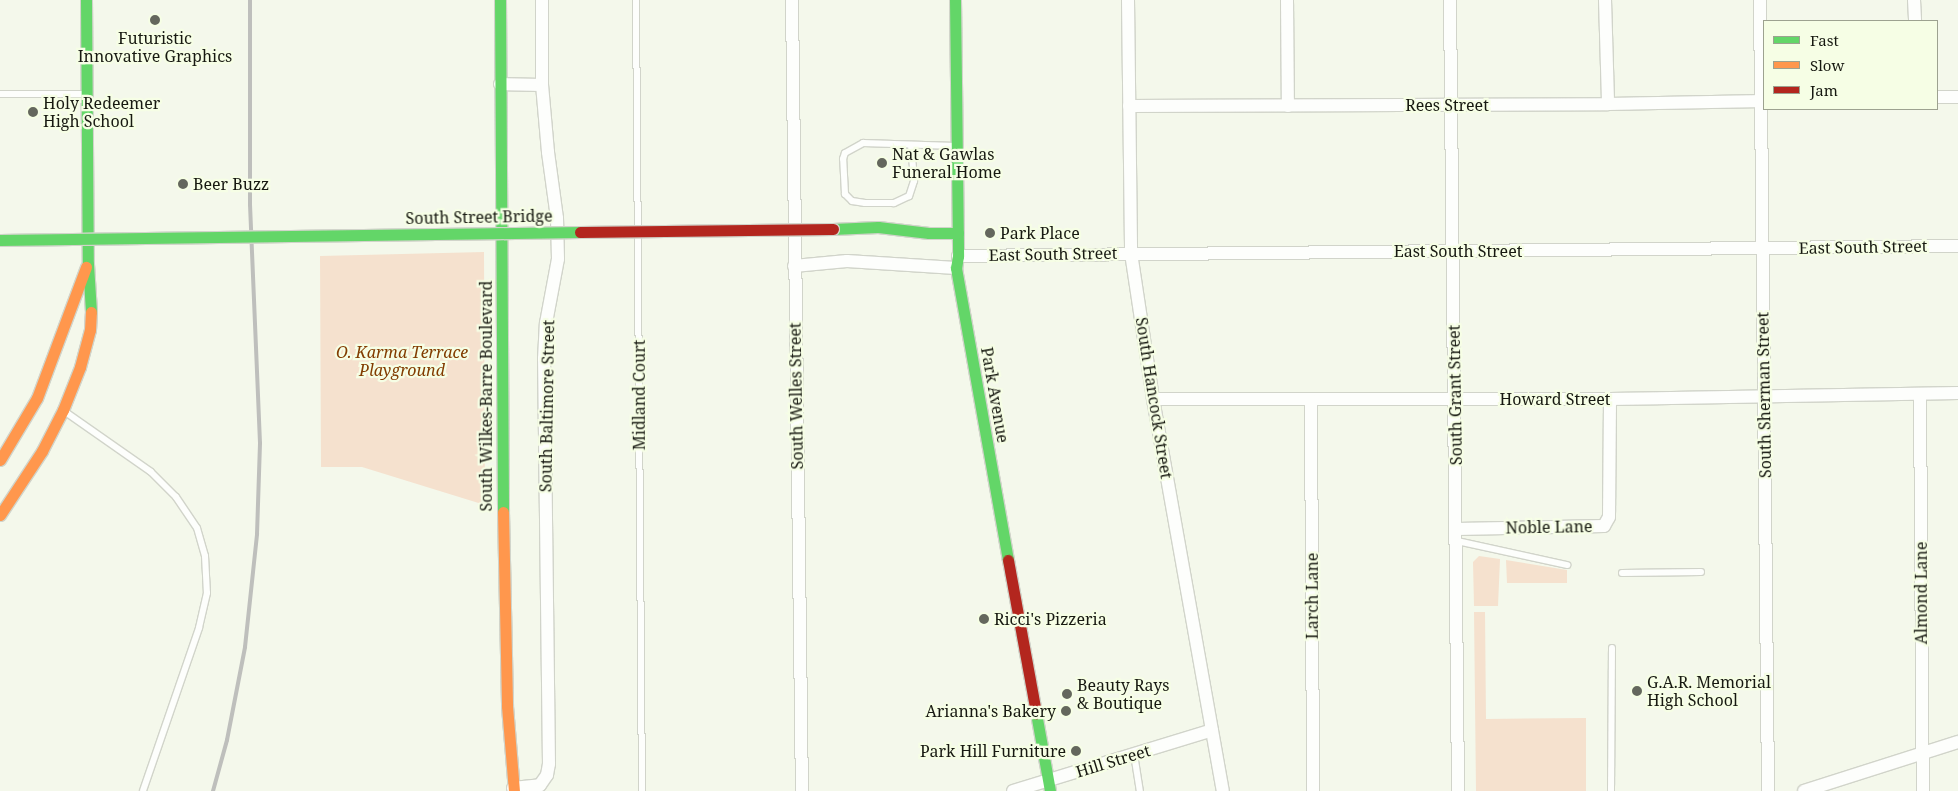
<!DOCTYPE html>
<style>
body{margin:0}
#map{position:relative;width:1958px;height:791px;overflow:hidden;background:#f4f8eb;font-family:"Noto Serif",serif}
div>[style]{position:absolute}
.green>*{inset:0;background:#f5e1ce}
.roads{filter:drop-shadow(1px 0 #d1d4ca) drop-shadow(-1px 0 #d1d4ca) drop-shadow(0 1px #d1d4ca) drop-shadow(0 -1px #d1d4ca)}
.lane>*{height:6px;margin:-3px;padding:0 3px;transform-origin:3px;border-radius:3px;background:#fdfefc}
.street>*{height:12px;margin:-6px;padding:0 6px;transform-origin:6px;border-radius:6px;background:#fdfefc}
.fast>*{height:11px;margin:-5.5px;padding:0 5.5px;transform-origin:5.5px;border-radius:5.5px;background:#63d668}
.slow>*{height:11px;margin:-5.5px;padding:0 5.5px;transform-origin:5.5px;border-radius:5.5px;background:#ff974d}
.jam>*{height:11px;margin:-5.5px;padding:0 5.5px;transform-origin:5.5px;border-radius:5.5px;background:#b3261e}
.rail>*{height:4px;margin:-2px;padding:0 2px;transform-origin:2px;border-radius:2px;background:#bebfbc}
.bridges{filter:drop-shadow(1px 0 #d1d4ca) drop-shadow(-1px 0 #d1d4ca) drop-shadow(0 1px #d1d4ca) drop-shadow(0 -1px #d1d4ca)}
.fast-bridge>*{height:11px;margin:-5.5px;padding:0 5.5px;transform-origin:5.5px;border-radius:5.5px;background:#63d668}
.jam-bridge>*{height:11px;margin:-5.5px;padding:0 5.5px;transform-origin:5.5px;border-radius:5.5px;background:#b3261e}
.dots>*{width:14px;height:14px;translate:-50% -50%;box-sizing:border-box;border:2px solid #f6fee5;border-radius:50%}
span{translate:-50% -50%;white-space:nowrap;text-align:center;line-height:1.15;-webkit-text-stroke:4.5px #f6fee5;paint-order:stroke}
.poi-label{font-size:16px;color:#171911}
.left{translate:0 -50%;text-align:left}
.right{translate:-100% -50%;text-align:right}
.street-label{font-size:16px;color:#171911}
.park-label{font-size:16px;color:#823c00;font-style:italic}
.legend{position:absolute;left:1763px;top:20px;width:175px;height:90px;box-sizing:border-box;background:#f6fee5;border:1px solid #9da290;margin:0;padding:6px 9px;list-style:none;font-size:15px;color:#171911}
.legend li{display:flex;align-items:center;gap:10px;height:25px}
.legend b{width:25px;border:1px solid #9da290}
</style>
<div id="map">
<div class="green">
<i style="clip-path:polygon(484px 252px,485px 505px,362px 467px,321px 467px,320px 256px)"></i>
<i style="clip-path:polygon(1479px 556px,1500px 559px,1498px 606px,1474px 606px,1473px 562px)"></i>
<i style="clip-path:polygon(1506px 560px,1567px 570px,1567px 583px,1507px 583px)"></i>
<i style="clip-path:polygon(1474px 612px,1485px 612px,1486px 719px,1586px 718px,1586px 791px,1476px 791px)"></i>
</div>
<div class="roads">
<div class="lane">
<i style="left:636px;top:0;width:791px;rotate:89.57deg"></i>
<i style="left:0;top:94px;width:85px"></i>
<i style="left:911px;top:145px;width:36px;rotate:85deg"></i>
<i style="left:914px;top:181px;width:16px;rotate:108deg"></i>
<i style="left:909px;top:196px;width:17px;rotate:155deg"></i>
<i style="left:894px;top:203px;width:29px;rotate:180deg"></i>
<i style="left:865px;top:203px;width:13px;rotate:-171deg"></i>
<i style="left:852px;top:201px;width:10px;rotate:-135deg"></i>
<i style="left:845px;top:194px;width:35px;rotate:-93deg"></i>
<i style="left:843px;top:159px;width:6px;rotate:-72deg"></i>
<i style="left:845px;top:153px;width:21px;rotate:-29deg"></i>
<i style="left:863px;top:143px;width:93px;rotate:1.8deg"></i>
<i style="left:64px;top:411px;width:106px;rotate:35deg"></i>
<i style="left:151px;top:472px;width:35px;rotate:45deg"></i>
<i style="left:176px;top:497px;width:37px;rotate:56deg"></i>
<i style="left:197px;top:528px;width:29px;rotate:74deg"></i>
<i style="left:205px;top:556px;width:37px;rotate:87deg"></i>
<i style="left:207px;top:593px;width:36px;rotate:103deg"></i>
<i style="left:199px;top:628px;width:172px;rotate:109deg"></i>
<i style="left:1457px;top:541px;width:113px;rotate:12.3deg"></i>
<i style="left:1622px;top:573px;width:79px;rotate:-0.7deg"></i>
<i style="left:1134px;top:754px;width:37px;rotate:81deg"></i>
<i style="left:1611px;top:791px;width:143px;rotate:-89.6deg"></i>
</div>
<div class="street">
<i style="left:792px;top:0;width:791px;rotate:89.28deg"></i>
<i style="left:1128px;top:0;width:253px;rotate:89.3deg"></i>
<i style="left:1131px;top:253px;width:148px;rotate:81.4deg"></i>
<i style="left:1153px;top:399px;width:398px;rotate:79.9deg"></i>
<i style="left:1287px;top:0;width:106px;rotate:89.5deg"></i>
<i style="left:1450px;top:0;width:791px;rotate:89.42deg"></i>
<i style="left:1605px;top:0;width:104px;rotate:88.3deg"></i>
<i style="left:1760px;top:0;width:791px;rotate:89.42deg"></i>
<i style="left:1914px;top:0;width:21px;rotate:87deg"></i>
<i style="left:500px;top:84px;width:42px;rotate:1.4deg"></i>
<i style="left:1937px;top:97px;width:21px"></i>
<i style="left:1129px;top:106px;width:479px;rotate:-0.2deg"></i>
<i style="left:1608px;top:104px;width:156px;rotate:-1.1deg"></i>
<i style="left:958px;top:256px;width:1000px;rotate:-0.57deg"></i>
<i style="left:794px;top:266px;width:53px;rotate:-5.4deg"></i>
<i style="left:847px;top:261px;width:109px;rotate:3.7deg"></i>
<i style="left:1920px;top:394px;width:397px;rotate:89.6deg"></i>
<i style="left:1153px;top:399px;width:457px"></i>
<i style="left:1610px;top:399px;width:348px;rotate:-1deg"></i>
<i style="left:1311px;top:401px;width:390px;rotate:89.7deg"></i>
<i style="left:1457px;top:529px;width:147px;rotate:-1.2deg"></i>
<i style="left:1604px;top:526px;width:10px;rotate:-61deg"></i>
<i style="left:1609px;top:517px;width:118px;rotate:-89.5deg"></i>
<i style="left:513px;top:788px;width:27px;rotate:-6deg"></i>
<i style="left:540px;top:785px;width:12px;rotate:-55deg"></i>
<i style="left:547px;top:775px;width:11px;rotate:-80deg"></i>
<i style="left:549px;top:764px;width:405px;rotate:-90.7deg"></i>
<i style="left:544px;top:359px;width:36px;rotate:-87deg"></i>
<i style="left:546px;top:323px;width:65px;rotate:-79.4deg"></i>
<i style="left:558px;top:259px;width:41px;rotate:-91.4deg"></i>
<i style="left:557px;top:218px;width:67px;rotate:-97.8deg"></i>
<i style="left:548px;top:152px;width:67px;rotate:-95.1deg"></i>
<i style="left:542px;top:85px;width:85px;rotate:-90deg"></i>
<i style="left:1013px;top:791px;width:208px;rotate:-17deg"></i>
<i style="left:1804px;top:791px;width:162px;rotate:-17.7deg"></i>
</div>
<div class="fast">
<i style="left:86px;top:0;width:264px;rotate:89.6deg"></i>
<i style="left:88px;top:264px;width:48px;rotate:86.4deg"></i>
<i style="left:500px;top:0;width:512px;rotate:89.66deg"></i>
<i style="left:955px;top:0;width:256px;rotate:89.3deg"></i>
<i style="left:958px;top:256px;width:12px;rotate:99deg"></i>
<i style="left:956px;top:268px;width:297px;rotate:79.9deg"></i>
<i style="left:833px;top:229px;width:45px;rotate:-2.5deg"></i>
<i style="left:878px;top:227px;width:51px;rotate:6.7deg"></i>
<i style="left:929px;top:233px;width:29px"></i>
<i style="left:1036px;top:713px;width:79px;rotate:79.8deg"></i>
</div>
<div class="slow">
<i style="left:0;top:460px;width:72px;rotate:-59.2deg"></i>
<i style="left:37px;top:398px;width:140px;rotate:-69.5deg"></i>
<i style="left:503px;top:512px;width:194px;rotate:88.8deg"></i>
<i style="left:507px;top:706px;width:85px;rotate:85.3deg"></i>
<i style="left:0;top:515px;width:77px;rotate:-56.7deg"></i>
<i style="left:42px;top:451px;width:46px;rotate:-62.9deg"></i>
<i style="left:63px;top:410px;width:46px;rotate:-68.4deg"></i>
<i style="left:80px;top:367px;width:38px;rotate:-75deg"></i>
<i style="left:90px;top:330px;width:18px;rotate:-87deg"></i>
</div>
<div class="jam">
<i style="left:1008px;top:560px;width:156px;rotate:79.6deg"></i>
</div>
</div>
<div class="rail">
<i style="left:213px;top:791px;width:53px;rotate:-74.6deg"></i>
<i style="left:227px;top:740px;width:95px;rotate:-79deg"></i>
<i style="left:245px;top:647px;width:114px;rotate:-83.9deg"></i>
<i style="left:257px;top:534px;width:91px;rotate:-88.1deg"></i>
<i style="left:260px;top:443px;width:238px;rotate:-92.4deg"></i>
<i style="left:250px;top:205px;width:205px;rotate:-90deg"></i>
</div>
<div class="bridges">
<div class="fast-bridge">
<i style="left:0;top:240px;width:580px;rotate:-0.79deg"></i>
</div>
<div class="jam-bridge">
<i style="left:580px;top:232px;width:253px;rotate:-0.7deg"></i>
</div>
</div>
<div class="dots">
<i style="left:155px;top:20px;background:#64675d"></i>
<i style="left:33px;top:112px;background:#64675d"></i>
<i style="left:882px;top:163px;background:#64675d"></i>
<i style="left:183px;top:184px;background:#64675d"></i>
<i style="left:990px;top:233px;background:#64675d"></i>
<i style="left:984px;top:619px;background:#64675d"></i>
<i style="left:1637px;top:691px;background:#64675d"></i>
<i style="left:1067px;top:694px;background:#64675d"></i>
<i style="left:1066px;top:711px;background:#64675d"></i>
<i style="left:1076px;top:751px;background:#64675d"></i>
</div>
<div class="poi-label">
<span style="left:155px;top:47px">Futuristic<br>Innovative Graphics</span>
<span class="left" style="left:43px;top:112px">Holy Redeemer<br>High School</span>
<span class="left" style="left:892px;top:163px">Nat &amp; Gawlas<br>Funeral Home</span>
<span class="left" style="left:193px;top:184px">Beer Buzz</span>
<span class="left" style="left:1000px;top:233px">Park Place</span>
<span class="left" style="left:994px;top:619px">Ricci's Pizzeria</span>
<span class="left" style="left:1647px;top:691px">G.A.R. Memorial<br>High School</span>
<span class="left" style="left:1077px;top:694px">Beauty Rays<br>&amp; Boutique</span>
<span class="right" style="left:1056px;top:711px">Arianna's Bakery</span>
<span class="right" style="left:1066px;top:751px">Park Hill Furniture</span>
</div>
<div class="street-label">
<span style="left:1447px;top:105px">Rees Street</span>
<span style="left:479px;top:217px;rotate:-1deg">South Street Bridge</span>
<span style="left:1863px;top:247px;rotate:-1deg">East South Street</span>
<span style="left:1458px;top:251px">East South Street</span>
<span style="left:1053px;top:254px;rotate:-1deg">East South Street</span>
<span style="left:639px;top:395px;rotate:-90deg">Midland Court</span>
<span style="left:995px;top:395px;rotate:80deg">Park Avenue</span>
<span style="left:1455px;top:395px;rotate:-91deg">South Grant Street</span>
<span style="left:1764px;top:395px;rotate:-91deg">South Sherman Street</span>
<span style="left:486px;top:396px;rotate:-90deg">South Wilkes-Barre Boulevard</span>
<span style="left:796px;top:396px;rotate:-91deg">South Welles Street</span>
<span style="left:1154px;top:398px;rotate:81deg">South Hancock Street</span>
<span style="left:1555px;top:399px">Howard Street</span>
<span style="left:547px;top:406px;rotate:-89deg">South Baltimore Street</span>
<span style="left:1549px;top:527px;rotate:-1deg">Noble Lane</span>
<span style="left:1921px;top:593px;rotate:-90deg">Almond Lane</span>
<span style="left:1312px;top:596px;rotate:-90deg">Larch Lane</span>
<span style="left:1113px;top:761px;rotate:-17deg">Hill Street</span>
</div>
<div class="park-label">
<span style="left:402px;top:361px">O. Karma Terrace<br>Playground</span>
</div>
<ul class="legend">
<li><b style="height:6px;background:#63d668"></b>Fast</li>
<li><b style="height:6px;background:#ff974d"></b>Slow</li>
<li><b style="height:6px;background:#b3261e"></b>Jam</li>
</ul>
</div>
